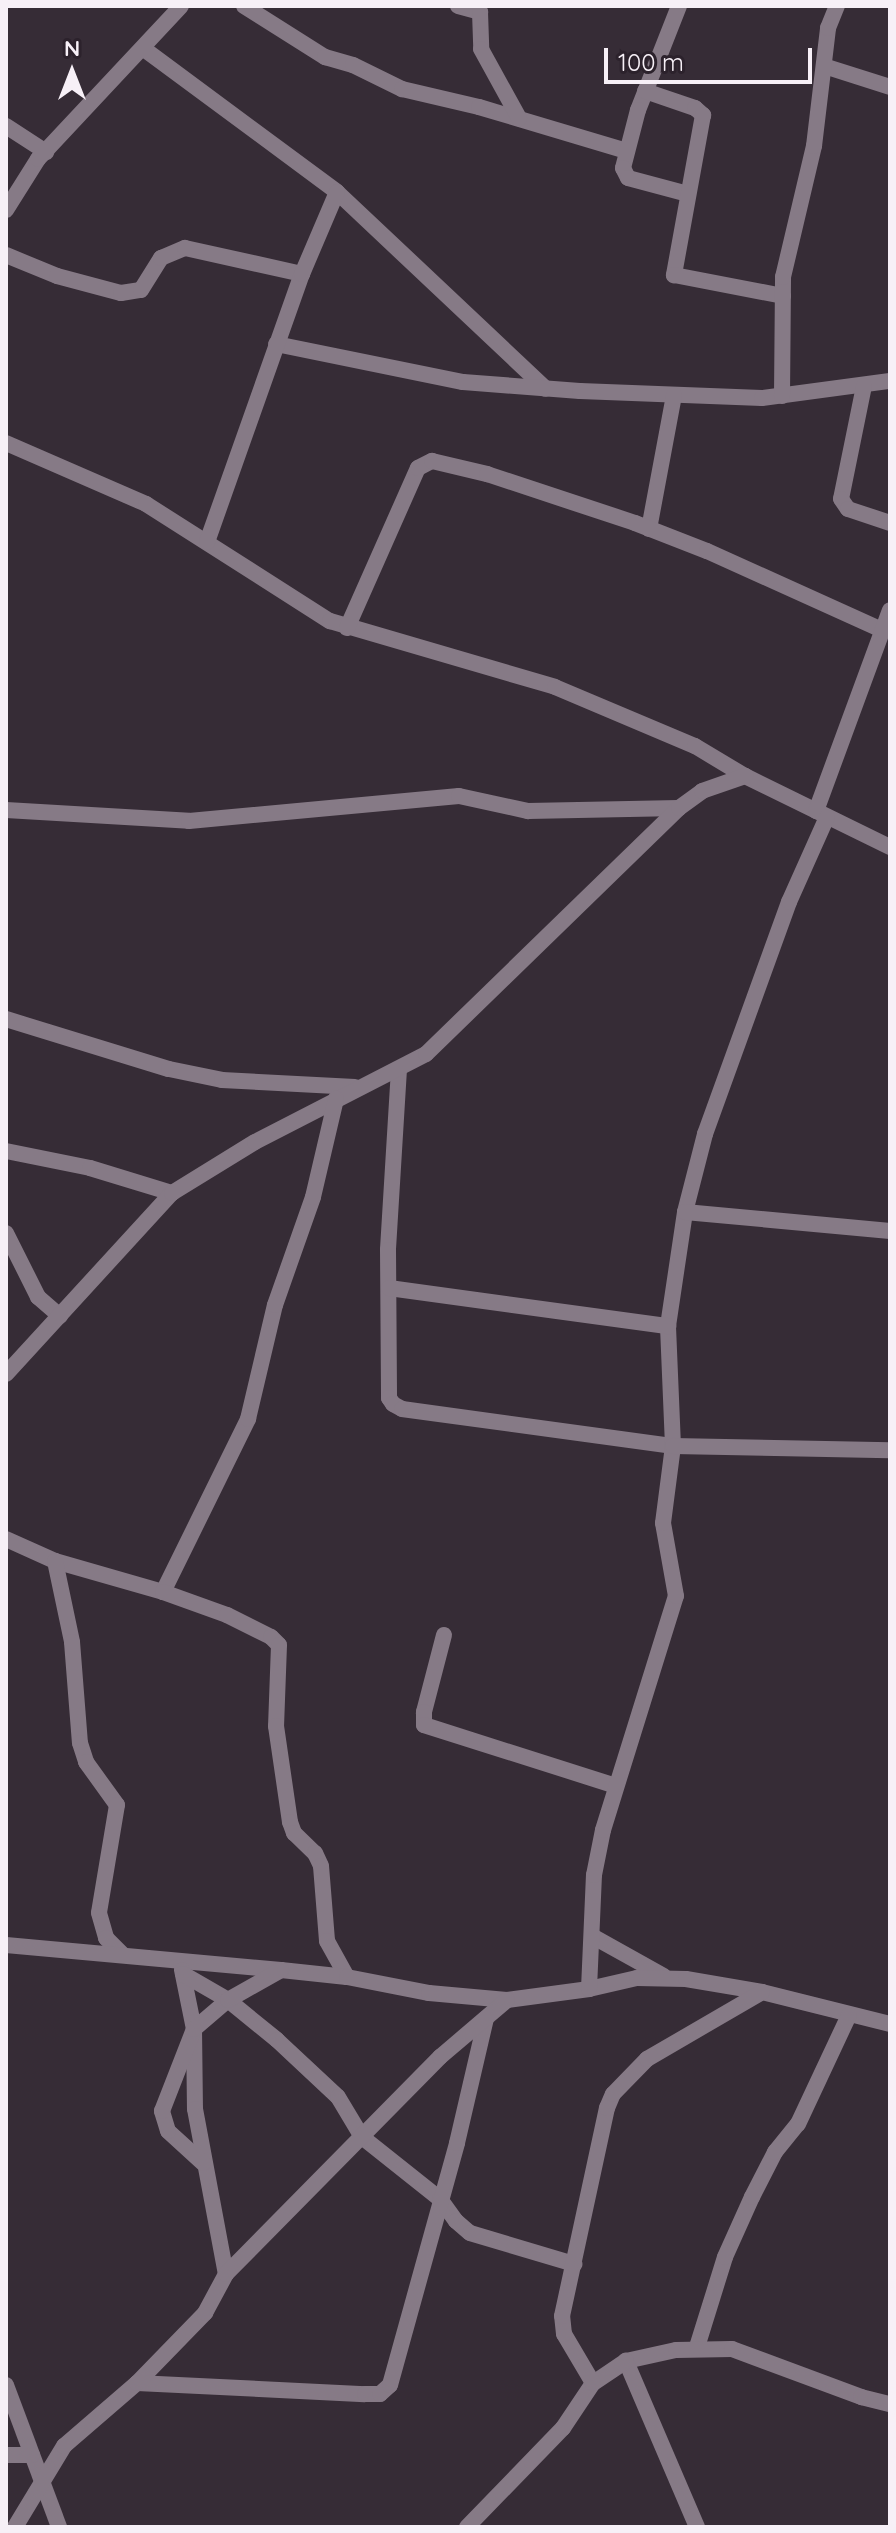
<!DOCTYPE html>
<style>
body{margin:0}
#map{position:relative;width:896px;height:2533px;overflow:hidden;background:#362c36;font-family:Quicksand,sans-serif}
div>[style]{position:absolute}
.street>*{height:16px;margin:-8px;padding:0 8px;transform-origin:8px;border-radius:8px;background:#867a86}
span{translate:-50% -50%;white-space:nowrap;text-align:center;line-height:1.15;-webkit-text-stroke:7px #2c222c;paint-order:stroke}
.frame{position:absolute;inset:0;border:8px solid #f7f0f7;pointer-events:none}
.north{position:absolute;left:32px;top:32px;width:80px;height:80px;-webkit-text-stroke:6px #2c222c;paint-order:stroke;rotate:0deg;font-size:22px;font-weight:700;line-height:32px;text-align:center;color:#f7f0f7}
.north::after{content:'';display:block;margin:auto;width:28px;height:36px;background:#f7f0f7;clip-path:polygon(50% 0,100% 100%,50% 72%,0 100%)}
.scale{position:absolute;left:604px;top:48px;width:208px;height:36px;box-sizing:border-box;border:4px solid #f7f0f7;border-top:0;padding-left:10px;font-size:24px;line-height:28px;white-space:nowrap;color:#f7f0f7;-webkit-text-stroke:6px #2c222c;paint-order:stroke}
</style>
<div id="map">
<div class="street">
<i style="left:244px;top:6px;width:96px;rotate:32.2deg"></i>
<i style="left:325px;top:57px;width:29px;rotate:16deg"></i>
<i style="left:353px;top:65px;width:55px;rotate:26.1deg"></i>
<i style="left:402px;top:89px;width:79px;rotate:13.2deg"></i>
<i style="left:479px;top:107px;width:154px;rotate:16.6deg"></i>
<i style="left:458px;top:6px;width:23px;rotate:15deg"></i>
<i style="left:480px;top:12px;width:37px;rotate:88deg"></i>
<i style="left:481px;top:49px;width:79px;rotate:61.2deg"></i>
<i style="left:679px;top:6px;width:112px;rotate:111.5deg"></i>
<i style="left:638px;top:110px;width:60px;rotate:104.5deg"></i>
<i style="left:623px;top:168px;width:11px;rotate:63deg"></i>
<i style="left:628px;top:178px;width:62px;rotate:14.9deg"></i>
<i style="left:144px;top:49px;width:240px;rotate:36.5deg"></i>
<i style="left:337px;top:192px;width:287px;rotate:43.3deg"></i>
<i style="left:824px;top:66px;width:69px;rotate:17.7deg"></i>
<i style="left:645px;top:91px;width:53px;rotate:18.8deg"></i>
<i style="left:695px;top:108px;width:11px;rotate:41deg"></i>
<i style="left:703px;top:115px;width:163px;rotate:100.3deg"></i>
<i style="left:674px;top:275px;width:111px;rotate:10.9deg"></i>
<i style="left:6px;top:126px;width:48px;rotate:33deg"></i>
<i style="left:6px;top:210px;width:60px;rotate:-57.9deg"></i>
<i style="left:38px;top:159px;width:209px;rotate:-46.9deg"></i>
<i style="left:6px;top:255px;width:55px;rotate:22.4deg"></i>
<i style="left:57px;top:276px;width:66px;rotate:14.9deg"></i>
<i style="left:121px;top:293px;width:20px;rotate:-9deg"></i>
<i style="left:141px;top:290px;width:38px;rotate:-58deg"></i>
<i style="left:161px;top:258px;width:26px;rotate:-23deg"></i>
<i style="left:185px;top:248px;width:120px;rotate:12.5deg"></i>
<i style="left:276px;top:344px;width:191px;rotate:11.5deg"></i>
<i style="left:463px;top:382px;width:117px;rotate:4.4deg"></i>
<i style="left:580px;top:391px;width:182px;rotate:2.2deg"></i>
<i style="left:762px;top:398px;width:129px;rotate:-7.6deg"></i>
<i style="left:864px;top:386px;width:115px;rotate:101.5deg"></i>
<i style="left:841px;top:499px;width:12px;rotate:55deg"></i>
<i style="left:848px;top:509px;width:44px;rotate:18.4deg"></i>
<i style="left:782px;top:396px;width:119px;rotate:-89.5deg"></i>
<i style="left:783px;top:277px;width:135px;rotate:-76.7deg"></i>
<i style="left:814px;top:146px;width:119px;rotate:-83.2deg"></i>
<i style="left:828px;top:28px;width:24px;rotate:-68deg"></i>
<i style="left:6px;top:443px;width:153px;rotate:23.5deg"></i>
<i style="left:146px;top:504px;width:218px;rotate:32.5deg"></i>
<i style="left:330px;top:621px;width:234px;rotate:16.3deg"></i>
<i style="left:555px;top:687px;width:152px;rotate:22.9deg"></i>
<i style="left:695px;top:746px;width:58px;rotate:31deg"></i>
<i style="left:745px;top:776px;width:161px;rotate:26.1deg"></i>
<i style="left:649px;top:529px;width:136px;rotate:-79.4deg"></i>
<i style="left:207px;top:542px;width:284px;rotate:-70.5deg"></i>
<i style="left:302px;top:274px;width:89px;rotate:-66.9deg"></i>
<i style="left:347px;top:628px;width:175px;rotate:-66.1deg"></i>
<i style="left:418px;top:468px;width:16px;rotate:-27deg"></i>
<i style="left:432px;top:461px;width:57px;rotate:13.3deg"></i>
<i style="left:487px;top:474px;width:156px;rotate:18.3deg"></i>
<i style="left:635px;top:523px;width:77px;rotate:21.3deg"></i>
<i style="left:707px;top:551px;width:192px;rotate:24.3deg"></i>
<i style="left:6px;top:810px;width:183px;rotate:3.4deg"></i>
<i style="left:189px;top:821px;width:271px;rotate:-5.3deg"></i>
<i style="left:459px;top:796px;width:71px;rotate:12.3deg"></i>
<i style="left:528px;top:811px;width:151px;rotate:-1.1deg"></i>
<i style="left:816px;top:811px;width:214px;rotate:-69.8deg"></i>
<i style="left:6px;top:1019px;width:170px;rotate:17.1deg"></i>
<i style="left:169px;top:1069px;width:54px;rotate:11.7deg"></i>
<i style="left:222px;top:1080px;width:133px;rotate:3deg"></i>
<i style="left:399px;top:1069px;width:181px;rotate:93.5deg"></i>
<i style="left:388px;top:1250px;width:148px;rotate:89.6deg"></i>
<i style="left:389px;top:1398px;width:7px;rotate:56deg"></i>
<i style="left:393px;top:1404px;width:10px;rotate:29deg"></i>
<i style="left:402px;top:1409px;width:274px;rotate:7.8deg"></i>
<i style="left:673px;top:1446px;width:120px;rotate:-92.4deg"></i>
<i style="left:668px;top:1326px;width:115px;rotate:-81.5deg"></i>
<i style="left:685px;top:1212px;width:81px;rotate:-75.6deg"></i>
<i style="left:705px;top:1134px;width:247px;rotate:-70.1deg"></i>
<i style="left:789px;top:902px;width:93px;rotate:-65.9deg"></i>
<i style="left:6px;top:1151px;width:86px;rotate:11.4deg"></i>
<i style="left:90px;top:1168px;width:86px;rotate:17deg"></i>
<i style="left:685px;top:1212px;width:206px;rotate:5.3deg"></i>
<i style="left:6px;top:1233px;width:72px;rotate:63.4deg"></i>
<i style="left:38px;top:1297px;width:29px;rotate:41deg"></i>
<i style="left:389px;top:1288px;width:282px;rotate:7.8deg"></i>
<i style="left:6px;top:1374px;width:246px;rotate:-47.5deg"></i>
<i style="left:172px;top:1193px;width:97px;rotate:-31.6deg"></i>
<i style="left:255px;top:1142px;width:192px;rotate:-27.2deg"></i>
<i style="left:426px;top:1054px;width:353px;rotate:-44.2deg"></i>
<i style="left:679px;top:808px;width:29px;rotate:-36deg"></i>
<i style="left:702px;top:791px;width:46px;rotate:-19.2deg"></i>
<i style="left:6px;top:1539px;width:54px;rotate:24.2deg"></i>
<i style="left:55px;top:1561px;width:112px;rotate:16deg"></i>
<i style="left:163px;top:1592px;width:193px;rotate:-63.8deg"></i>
<i style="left:248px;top:1419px;width:117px;rotate:-76.7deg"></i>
<i style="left:275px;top:1305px;width:114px;rotate:-70.6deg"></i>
<i style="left:313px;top:1197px;width:101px;rotate:-76.8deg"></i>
<i style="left:55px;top:1561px;width:83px;rotate:78.1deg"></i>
<i style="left:72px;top:1642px;width:101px;rotate:85.5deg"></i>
<i style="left:80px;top:1743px;width:20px;rotate:72deg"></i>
<i style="left:86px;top:1762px;width:53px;rotate:54.2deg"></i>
<i style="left:117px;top:1805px;width:109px;rotate:99.5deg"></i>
<i style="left:99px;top:1913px;width:26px;rotate:74deg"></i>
<i style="left:106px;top:1938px;width:24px;rotate:45deg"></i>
<i style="left:163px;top:1592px;width:68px;rotate:19.8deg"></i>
<i style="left:227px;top:1615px;width:49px;rotate:26.6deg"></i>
<i style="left:271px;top:1637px;width:11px;rotate:45deg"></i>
<i style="left:279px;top:1645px;width:81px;rotate:92.1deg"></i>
<i style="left:276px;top:1726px;width:97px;rotate:81.7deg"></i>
<i style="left:290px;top:1822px;width:12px;rotate:70deg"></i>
<i style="left:294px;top:1833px;width:29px;rotate:44deg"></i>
<i style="left:315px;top:1853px;width:14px;rotate:65deg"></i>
<i style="left:321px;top:1866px;width:75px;rotate:85.4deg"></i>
<i style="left:327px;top:1941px;width:41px;rotate:60.9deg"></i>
<i style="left:444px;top:1635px;width:80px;rotate:104.6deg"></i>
<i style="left:424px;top:1712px;width:13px;rotate:90deg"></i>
<i style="left:424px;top:1725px;width:201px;rotate:17.6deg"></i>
<i style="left:592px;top:1936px;width:82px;rotate:29.1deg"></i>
<i style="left:6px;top:1945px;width:276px;rotate:5.2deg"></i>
<i style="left:281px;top:1970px;width:66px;rotate:6.1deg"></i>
<i style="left:347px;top:1977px;width:84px;rotate:11deg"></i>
<i style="left:429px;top:1993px;width:78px;rotate:5.1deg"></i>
<i style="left:507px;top:2000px;width:83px;rotate:-7.6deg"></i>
<i style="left:589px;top:1989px;width:49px;rotate:-12.9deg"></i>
<i style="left:637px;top:1978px;width:49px;rotate:1.2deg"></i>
<i style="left:686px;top:1979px;width:77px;rotate:9.7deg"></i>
<i style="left:762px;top:1992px;width:132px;rotate:14deg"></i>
<i style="left:182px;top:1970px;width:60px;rotate:78.5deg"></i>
<i style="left:194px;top:2029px;width:80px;rotate:89.3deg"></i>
<i style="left:195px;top:2109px;width:168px;rotate:79.4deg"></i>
<i style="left:183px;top:1974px;width:52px;rotate:30deg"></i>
<i style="left:228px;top:2000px;width:63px;rotate:39.2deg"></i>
<i style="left:277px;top:2040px;width:83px;rotate:43.1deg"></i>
<i style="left:338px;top:2097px;width:47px;rotate:59deg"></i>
<i style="left:362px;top:2137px;width:100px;rotate:38.5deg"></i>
<i style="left:440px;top:2199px;width:27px;rotate:54deg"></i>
<i style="left:456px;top:2221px;width:18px;rotate:41deg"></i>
<i style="left:470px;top:2233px;width:109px;rotate:16.6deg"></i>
<i style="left:589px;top:1989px;width:114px;rotate:-87.5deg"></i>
<i style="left:594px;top:1875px;width:46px;rotate:-78.7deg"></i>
<i style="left:603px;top:1830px;width:245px;rotate:-72.7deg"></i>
<i style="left:676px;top:1596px;width:74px;rotate:-100.1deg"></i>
<i style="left:663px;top:1523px;width:78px;rotate:-82.6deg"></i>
<i style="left:673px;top:1446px;width:217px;rotate:1.1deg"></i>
<i style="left:203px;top:2163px;width:47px;rotate:-137.6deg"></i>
<i style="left:168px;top:2131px;width:21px;rotate:-107deg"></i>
<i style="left:162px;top:2111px;width:88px;rotate:-68.7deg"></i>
<i style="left:194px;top:2029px;width:45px;rotate:-40.5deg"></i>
<i style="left:228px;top:2000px;width:61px;rotate:-29.5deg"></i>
<i style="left:697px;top:2347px;width:94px;rotate:-72.7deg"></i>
<i style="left:725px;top:2257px;width:66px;rotate:-65.8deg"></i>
<i style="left:752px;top:2197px;width:51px;rotate:-62.9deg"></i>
<i style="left:775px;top:2152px;width:36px;rotate:-51deg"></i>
<i style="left:798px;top:2124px;width:120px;rotate:-64.9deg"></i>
<i style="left:626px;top:2361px;width:51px;rotate:-12.4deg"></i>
<i style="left:676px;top:2350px;width:56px;rotate:-1deg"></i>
<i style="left:732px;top:2349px;width:138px;rotate:20.4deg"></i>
<i style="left:861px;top:2397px;width:30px;rotate:14deg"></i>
<i style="left:137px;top:2383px;width:228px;rotate:2.8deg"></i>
<i style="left:365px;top:2394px;width:15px"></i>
<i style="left:380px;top:2394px;width:13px;rotate:-42deg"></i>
<i style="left:390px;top:2385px;width:251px;rotate:-74.5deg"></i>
<i style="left:457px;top:2143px;width:128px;rotate:-76.9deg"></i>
<i style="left:6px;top:2385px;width:152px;rotate:69.5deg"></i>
<i style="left:6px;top:2455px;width:26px"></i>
<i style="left:15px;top:2527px;width:95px;rotate:-58.8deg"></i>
<i style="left:64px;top:2446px;width:96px;rotate:-40.8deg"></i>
<i style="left:137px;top:2383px;width:98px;rotate:-45.8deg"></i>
<i style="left:205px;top:2313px;width:44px;rotate:-61.7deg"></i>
<i style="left:226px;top:2274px;width:305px;rotate:-45.4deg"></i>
<i style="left:440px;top:2057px;width:88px;rotate:-40.4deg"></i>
<i style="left:467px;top:2527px;width:138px;rotate:-45.9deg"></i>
<i style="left:563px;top:2428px;width:54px;rotate:-56.3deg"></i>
<i style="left:697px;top:2527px;width:181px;rotate:-113.2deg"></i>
<i style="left:626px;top:2361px;width:40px;rotate:146deg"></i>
<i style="left:593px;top:2383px;width:57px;rotate:-120.6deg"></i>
<i style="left:564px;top:2334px;width:18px;rotate:-96deg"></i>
<i style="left:562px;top:2316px;width:213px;rotate:-77.8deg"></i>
<i style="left:607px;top:2108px;width:15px;rotate:-67deg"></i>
<i style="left:613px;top:2094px;width:49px;rotate:-45.8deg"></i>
<i style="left:647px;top:2059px;width:133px;rotate:-30.2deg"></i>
</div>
<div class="frame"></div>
<div class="north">N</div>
<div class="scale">100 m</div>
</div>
